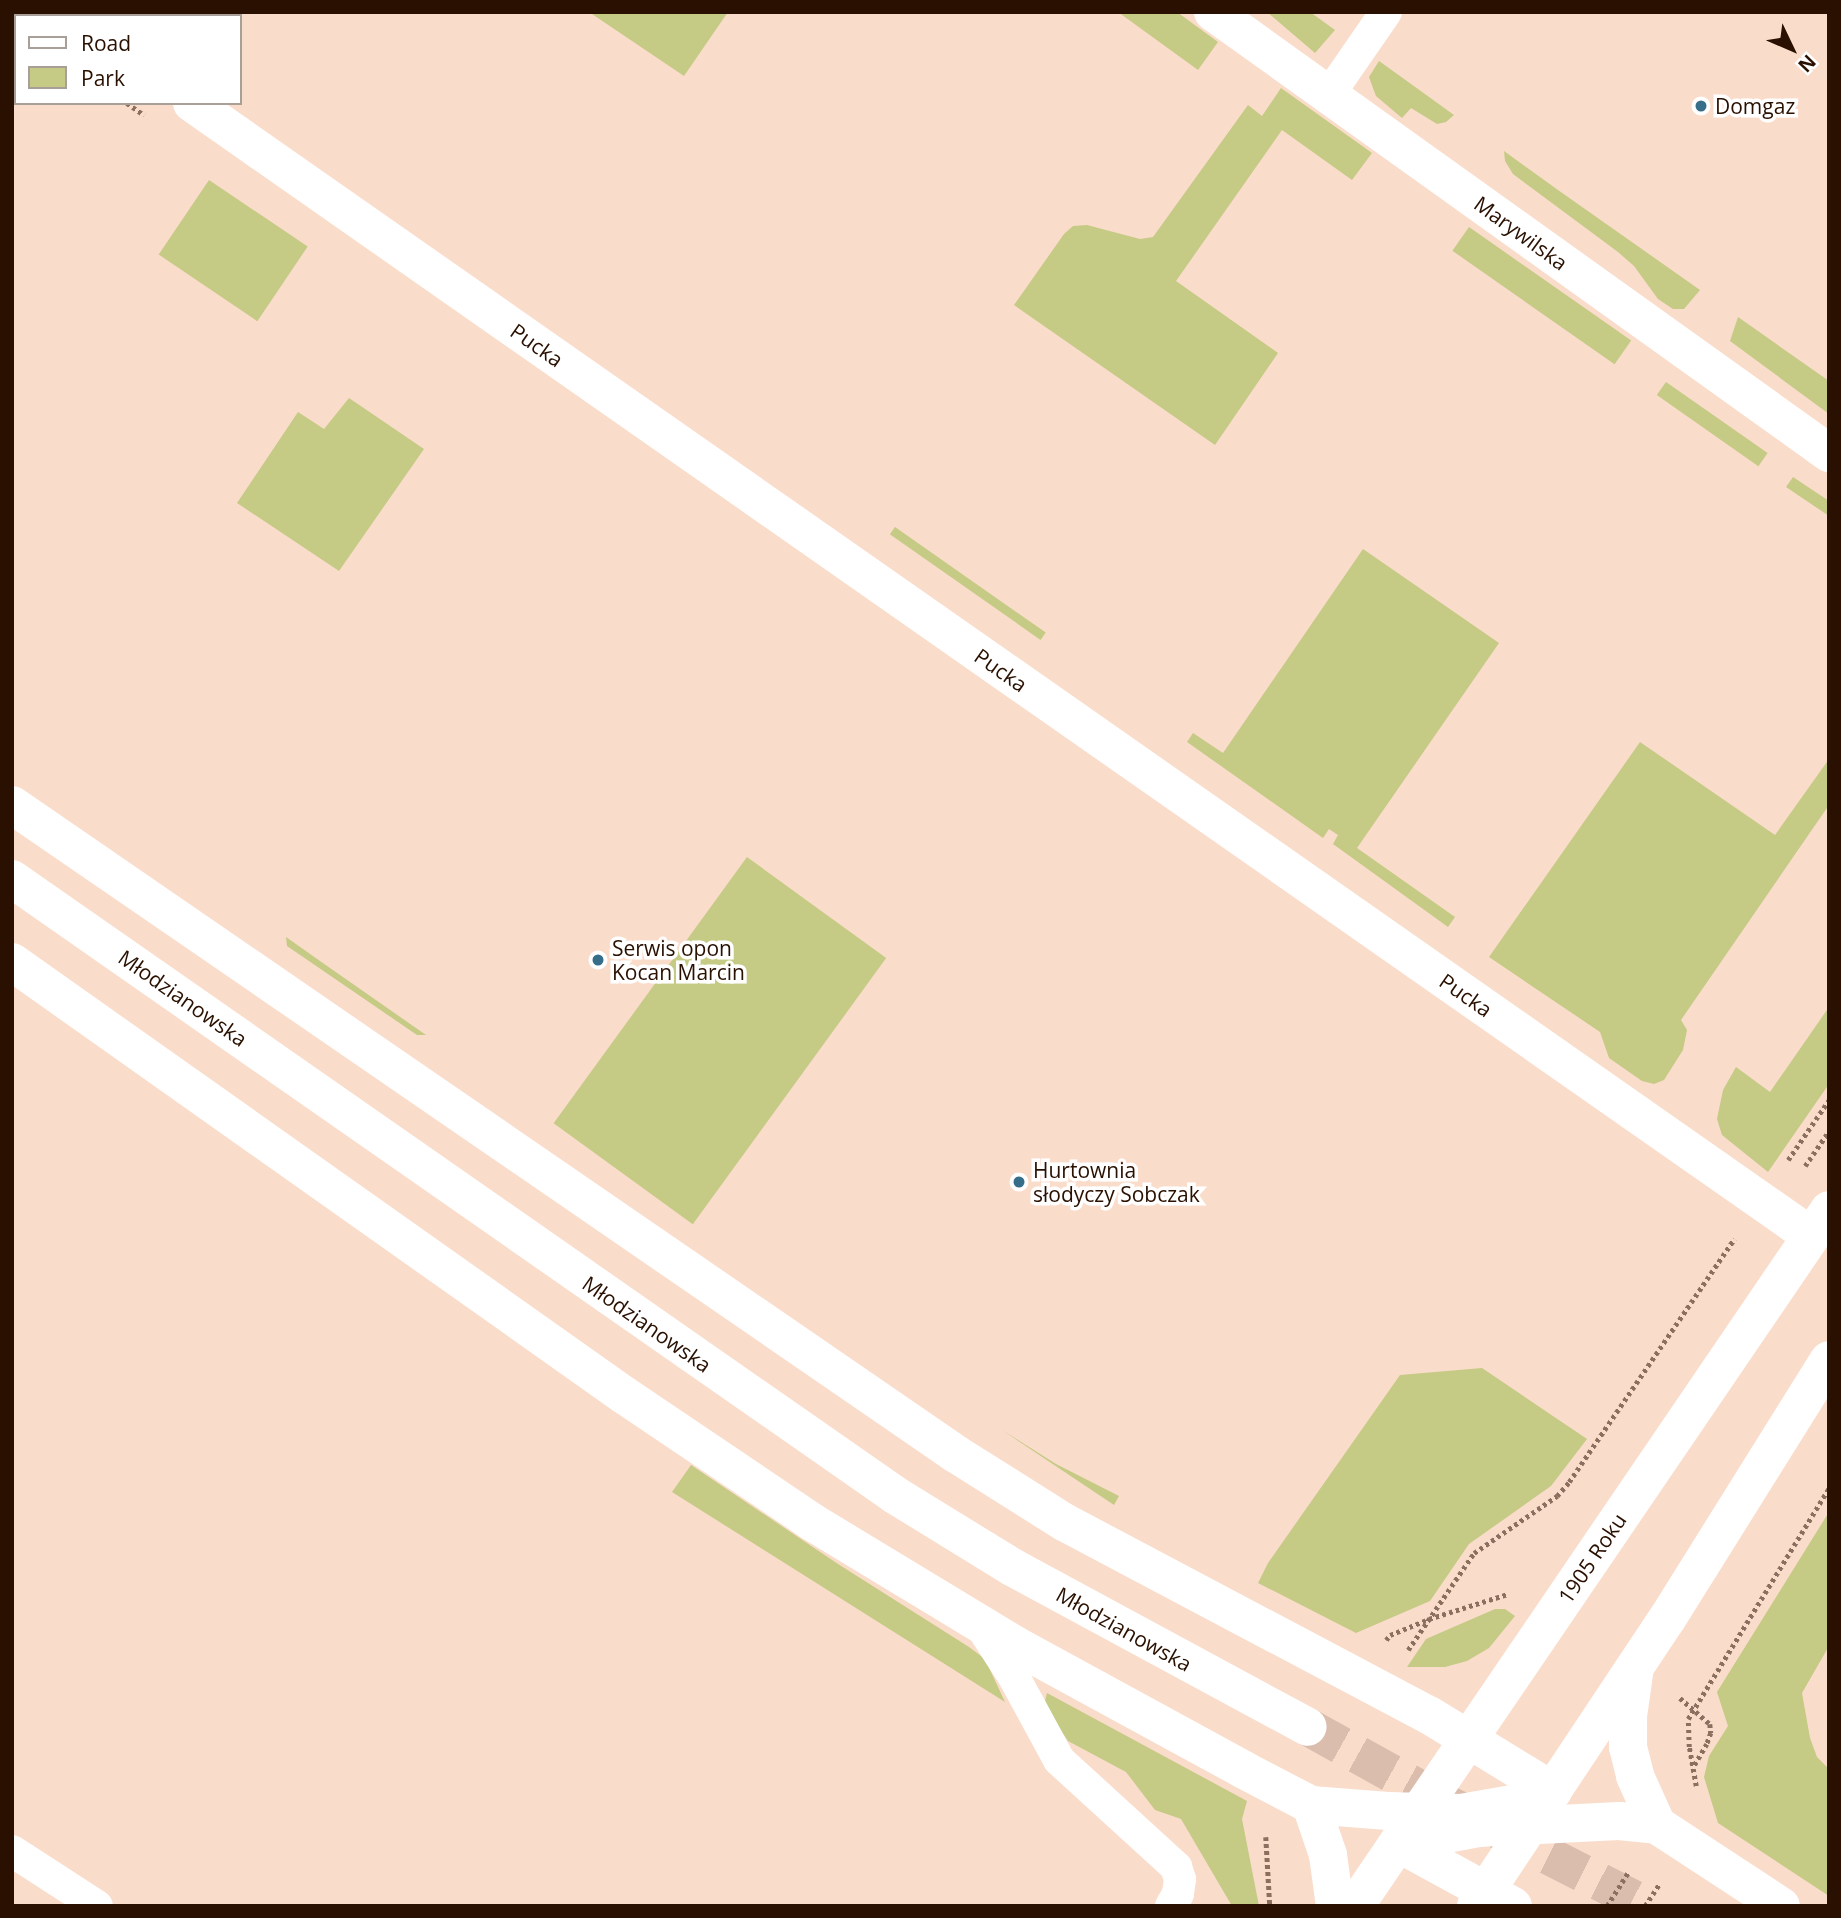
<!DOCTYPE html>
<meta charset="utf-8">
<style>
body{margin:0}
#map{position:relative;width:1841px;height:1918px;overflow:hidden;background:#fadccb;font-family:"Open Sans",sans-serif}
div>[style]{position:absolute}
.green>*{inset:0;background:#c5ca84;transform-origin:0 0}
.secondary-tunnel>*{height:38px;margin-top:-19px;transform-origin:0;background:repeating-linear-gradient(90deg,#dbbdad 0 38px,transparent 0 57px)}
.path>*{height:4.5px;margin-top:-2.25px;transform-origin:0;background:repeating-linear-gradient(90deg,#8b7060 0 3.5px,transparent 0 7px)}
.lane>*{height:32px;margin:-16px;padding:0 16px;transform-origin:16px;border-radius:16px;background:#fff}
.street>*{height:38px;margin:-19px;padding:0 19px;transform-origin:19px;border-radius:19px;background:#fff}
.secondary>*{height:38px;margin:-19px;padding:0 19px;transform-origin:19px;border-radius:19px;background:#fff}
.primary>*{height:38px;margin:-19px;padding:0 19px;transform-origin:19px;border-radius:19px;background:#fff}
.dots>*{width:19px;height:19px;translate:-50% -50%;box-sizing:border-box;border:4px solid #fff;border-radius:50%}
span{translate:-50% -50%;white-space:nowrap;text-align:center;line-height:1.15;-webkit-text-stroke:7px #fff;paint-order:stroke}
.poi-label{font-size:21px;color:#291001}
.left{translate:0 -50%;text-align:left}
.street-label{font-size:21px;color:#291001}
.frame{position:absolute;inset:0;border:14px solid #291001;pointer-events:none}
.legend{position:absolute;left:14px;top:14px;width:228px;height:91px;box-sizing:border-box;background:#fff;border:2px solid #a99f99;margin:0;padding:9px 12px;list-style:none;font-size:21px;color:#291001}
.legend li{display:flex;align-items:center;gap:14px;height:35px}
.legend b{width:35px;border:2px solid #a99f99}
.north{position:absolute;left:1757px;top:14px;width:70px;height:70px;-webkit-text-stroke:5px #fff;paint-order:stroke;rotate:134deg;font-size:19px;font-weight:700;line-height:28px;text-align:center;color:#291001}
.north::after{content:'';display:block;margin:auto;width:24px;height:32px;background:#291001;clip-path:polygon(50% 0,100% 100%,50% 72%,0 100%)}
</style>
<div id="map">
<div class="green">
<i style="clip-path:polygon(589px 12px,728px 12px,684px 76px)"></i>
<i style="clip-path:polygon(1118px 12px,1177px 12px,1218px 42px,1198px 70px)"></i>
<i style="clip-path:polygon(1267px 12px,1310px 12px,1335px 30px,1315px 53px)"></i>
<i style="clip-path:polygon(1379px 61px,1393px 71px,1454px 115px,1446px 122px,1437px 124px,1411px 108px,1402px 118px,1376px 96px,1373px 88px,1369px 77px)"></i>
<i style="clip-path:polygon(1281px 88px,1372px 153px,1352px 180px,1282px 130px,1176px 281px,1278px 353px,1215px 445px,1014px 305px,1064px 234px,1073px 226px,1087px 225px,1140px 239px,1153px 237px,1248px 105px,1262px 116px)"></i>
<i style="clip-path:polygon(1504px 151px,1558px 190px,1700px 290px,1684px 309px,1673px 309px,1658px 299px,1634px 266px,1618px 252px,1513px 174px,1505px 161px)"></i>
<i style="left:209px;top:180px;width:119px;height:90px;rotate:34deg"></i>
<i style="left:1469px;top:227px;width:198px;height:29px;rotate:35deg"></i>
<i style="clip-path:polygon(1738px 317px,1829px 381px,1829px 414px,1730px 341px)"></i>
<i style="left:1666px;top:382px;width:124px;height:16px;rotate:35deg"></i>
<i style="clip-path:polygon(349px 398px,424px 449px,339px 571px,237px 503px,298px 412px,324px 429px)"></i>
<i style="clip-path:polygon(1793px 477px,1829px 501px,1829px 516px,1786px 487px)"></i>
<i style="left:895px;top:527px;width:184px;height:9px;rotate:35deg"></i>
<i style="clip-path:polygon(1363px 549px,1499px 643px,1357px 848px,1455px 917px,1448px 927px,1333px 844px,1338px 835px,1329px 829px,1323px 838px,1187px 742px,1193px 733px,1223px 753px)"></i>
<i style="clip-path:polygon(1640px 742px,1775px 835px,1829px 759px,1829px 805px,1681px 1020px,1687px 1030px,1683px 1050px,1664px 1080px,1654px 1084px,1642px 1081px,1609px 1058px,1600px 1032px,1489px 957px)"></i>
<i style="left:747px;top:857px;width:172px;height:329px;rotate:36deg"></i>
<i style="clip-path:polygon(286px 937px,320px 961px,426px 1035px,417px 1035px,287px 946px)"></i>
<i style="clip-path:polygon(1829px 1007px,1829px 1084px,1768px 1172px,1722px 1135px,1717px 1119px,1723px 1090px,1736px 1067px,1770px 1092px)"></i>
<i style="clip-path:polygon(1482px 1368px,1587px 1439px,1551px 1486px,1469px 1544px,1430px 1601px,1356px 1633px,1258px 1583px,1268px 1563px,1400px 1375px)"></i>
<i style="clip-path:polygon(1002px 1430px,1056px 1464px,1119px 1496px,1114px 1505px)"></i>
<i style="clip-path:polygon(691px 1465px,838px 1564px,969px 1647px,985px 1659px,1005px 1702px,672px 1492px)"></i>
<i style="clip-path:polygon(1829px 1512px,1829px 1646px,1802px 1693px,1810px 1738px,1817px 1757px,1829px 1769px,1829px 1896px,1718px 1823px,1704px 1777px,1709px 1756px,1728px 1726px,1717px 1692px)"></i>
<i style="clip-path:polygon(1495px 1609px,1505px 1609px,1515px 1616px,1489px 1648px,1467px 1661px,1445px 1667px,1407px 1667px,1426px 1639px)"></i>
<i style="clip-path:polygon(1047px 1693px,1247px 1801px,1242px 1819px,1259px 1906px,1232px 1906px,1181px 1819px,1155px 1810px,1126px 1772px,1068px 1741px,1052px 1717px,1045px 1701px)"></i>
</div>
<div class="secondary-tunnel">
<i style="left:1308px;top:1727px;width:159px;rotate:29deg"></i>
<i style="left:1447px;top:1804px;width:225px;rotate:27deg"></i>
</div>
<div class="path">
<i style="left:131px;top:12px;width:6px;rotate:39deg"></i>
<i style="left:127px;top:103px;width:21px;rotate:35deg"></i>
<i style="left:1788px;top:1160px;width:73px;rotate:-55.7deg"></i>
<i style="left:1805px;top:1166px;width:42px;rotate:-55.6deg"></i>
<i style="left:1386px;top:1640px;width:6px;rotate:-51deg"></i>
<i style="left:1390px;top:1635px;width:42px;rotate:-22.3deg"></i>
<i style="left:1429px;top:1619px;width:83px;rotate:-17.6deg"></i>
<i style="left:1408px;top:1650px;width:117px;rotate:-55.8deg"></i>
<i style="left:1474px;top:1553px;width:101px;rotate:-34.5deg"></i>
<i style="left:1557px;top:1496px;width:18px;rotate:-49deg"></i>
<i style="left:1569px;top:1482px;width:294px;rotate:-55.8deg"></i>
<i style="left:1680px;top:1698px;width:40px;rotate:41deg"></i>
<i style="left:1710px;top:1724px;width:9px;rotate:84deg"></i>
<i style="left:1711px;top:1733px;width:12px;rotate:110deg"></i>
<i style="left:1707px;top:1744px;width:28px;rotate:120deg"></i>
<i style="left:1696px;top:1786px;width:40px;rotate:-100deg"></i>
<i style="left:1689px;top:1747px;width:28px;rotate:-92deg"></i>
<i style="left:1688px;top:1719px;width:271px;rotate:-58.6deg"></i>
<i style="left:1266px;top:1837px;width:69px;rotate:86.7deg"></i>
<i style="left:1607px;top:1906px;width:41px;rotate:-57.8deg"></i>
<i style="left:1645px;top:1906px;width:27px;rotate:-57deg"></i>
</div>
<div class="lane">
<i style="left:1328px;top:96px;width:102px;rotate:-55.4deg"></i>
<i style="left:981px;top:1626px;width:61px;rotate:57.1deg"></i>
<i style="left:1014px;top:1677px;width:94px;rotate:61.5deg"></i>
<i style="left:1059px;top:1760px;width:159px;rotate:42.4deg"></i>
<i style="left:1176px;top:1867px;width:13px;rotate:72deg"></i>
<i style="left:1180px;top:1879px;width:15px;rotate:98deg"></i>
<i style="left:1178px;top:1894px;width:14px;rotate:120deg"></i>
<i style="left:12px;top:1851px;width:101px;rotate:32.9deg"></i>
</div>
<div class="street">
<i style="left:62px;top:12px;width:6px;rotate:39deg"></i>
<i style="left:1213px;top:12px;width:758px;rotate:35.6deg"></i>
<i style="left:192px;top:103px;width:1976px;rotate:34.98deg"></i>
</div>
<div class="secondary">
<i style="left:12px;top:805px;width:1146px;rotate:34.51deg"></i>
<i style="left:956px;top:1454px;width:128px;rotate:32.2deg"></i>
<i style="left:1064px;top:1522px;width:413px;rotate:27.9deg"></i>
<i style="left:1429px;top:1715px;width:145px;rotate:31.5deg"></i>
<i style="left:12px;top:879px;width:1077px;rotate:34.9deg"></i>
<i style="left:895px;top:1495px;width:137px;rotate:31.6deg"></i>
<i style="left:1012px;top:1567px;width:336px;rotate:28.4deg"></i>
<i style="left:12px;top:962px;width:750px;rotate:35.28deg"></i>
<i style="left:624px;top:1395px;width:227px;rotate:34deg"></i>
<i style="left:812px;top:1522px;width:237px;rotate:31.2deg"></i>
<i style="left:1015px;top:1645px;width:261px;rotate:28.6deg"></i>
<i style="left:1244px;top:1770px;width:76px;rotate:27.6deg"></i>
<i style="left:1311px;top:1805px;width:77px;rotate:4.5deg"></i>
<i style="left:1388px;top:1811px;width:73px;rotate:1.6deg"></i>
<i style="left:1461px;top:1813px;width:52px;rotate:-10deg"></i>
<i style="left:1512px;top:1804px;width:43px;rotate:-17.6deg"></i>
<i style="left:1635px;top:1667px;width:49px;rotate:98.1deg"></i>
<i style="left:1628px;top:1716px;width:31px;rotate:90deg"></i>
<i style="left:1628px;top:1747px;width:30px;rotate:76deg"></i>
<i style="left:1635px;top:1776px;width:54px;rotate:65.8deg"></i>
<i style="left:1311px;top:1805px;width:53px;rotate:71.2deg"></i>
<i style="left:1328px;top:1855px;width:51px;rotate:82.2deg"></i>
<i style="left:1398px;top:1843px;width:82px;rotate:-10.5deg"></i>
<i style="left:1479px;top:1828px;width:140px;rotate:-2.9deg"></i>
<i style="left:1619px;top:1821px;width:38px;rotate:6deg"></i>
<i style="left:1657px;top:1825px;width:148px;rotate:33.2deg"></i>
<i style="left:1398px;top:1843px;width:131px;rotate:28.7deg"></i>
</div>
<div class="primary">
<i style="left:1355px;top:1906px;width:842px;rotate:-55.74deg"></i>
<i style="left:1476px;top:1906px;width:345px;rotate:-56.4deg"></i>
<i style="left:1667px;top:1619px;width:305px;rotate:-58deg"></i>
</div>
<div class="dots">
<i style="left:1701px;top:106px;background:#366d88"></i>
<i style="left:598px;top:960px;background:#366d88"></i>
<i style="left:1019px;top:1182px;background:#366d88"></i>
</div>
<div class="poi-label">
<span class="left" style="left:1715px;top:106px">Domgaz</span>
<span class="left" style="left:612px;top:960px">Serwis opon<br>Kocan Marcin</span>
<span class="left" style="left:1033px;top:1182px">Hurtownia<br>słodyczy Sobczak</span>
</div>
<div class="street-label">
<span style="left:1521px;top:233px;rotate:36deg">Marywilska</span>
<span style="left:537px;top:345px;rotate:35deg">Pucka</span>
<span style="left:1001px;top:670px;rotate:35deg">Pucka</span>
<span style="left:1466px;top:995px;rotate:35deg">Pucka</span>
<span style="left:183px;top:998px;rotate:35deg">Młodzianowska</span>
<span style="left:647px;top:1324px;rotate:35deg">Młodzianowska</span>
<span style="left:1592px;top:1558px;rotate:-56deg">1905 Roku</span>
<span style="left:1124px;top:1629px;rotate:29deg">Młodzianowska</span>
</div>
<div class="frame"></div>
<ul class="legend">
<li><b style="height:9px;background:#fff"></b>Road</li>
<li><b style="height:19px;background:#c5ca84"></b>Park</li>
</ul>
<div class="north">N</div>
</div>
